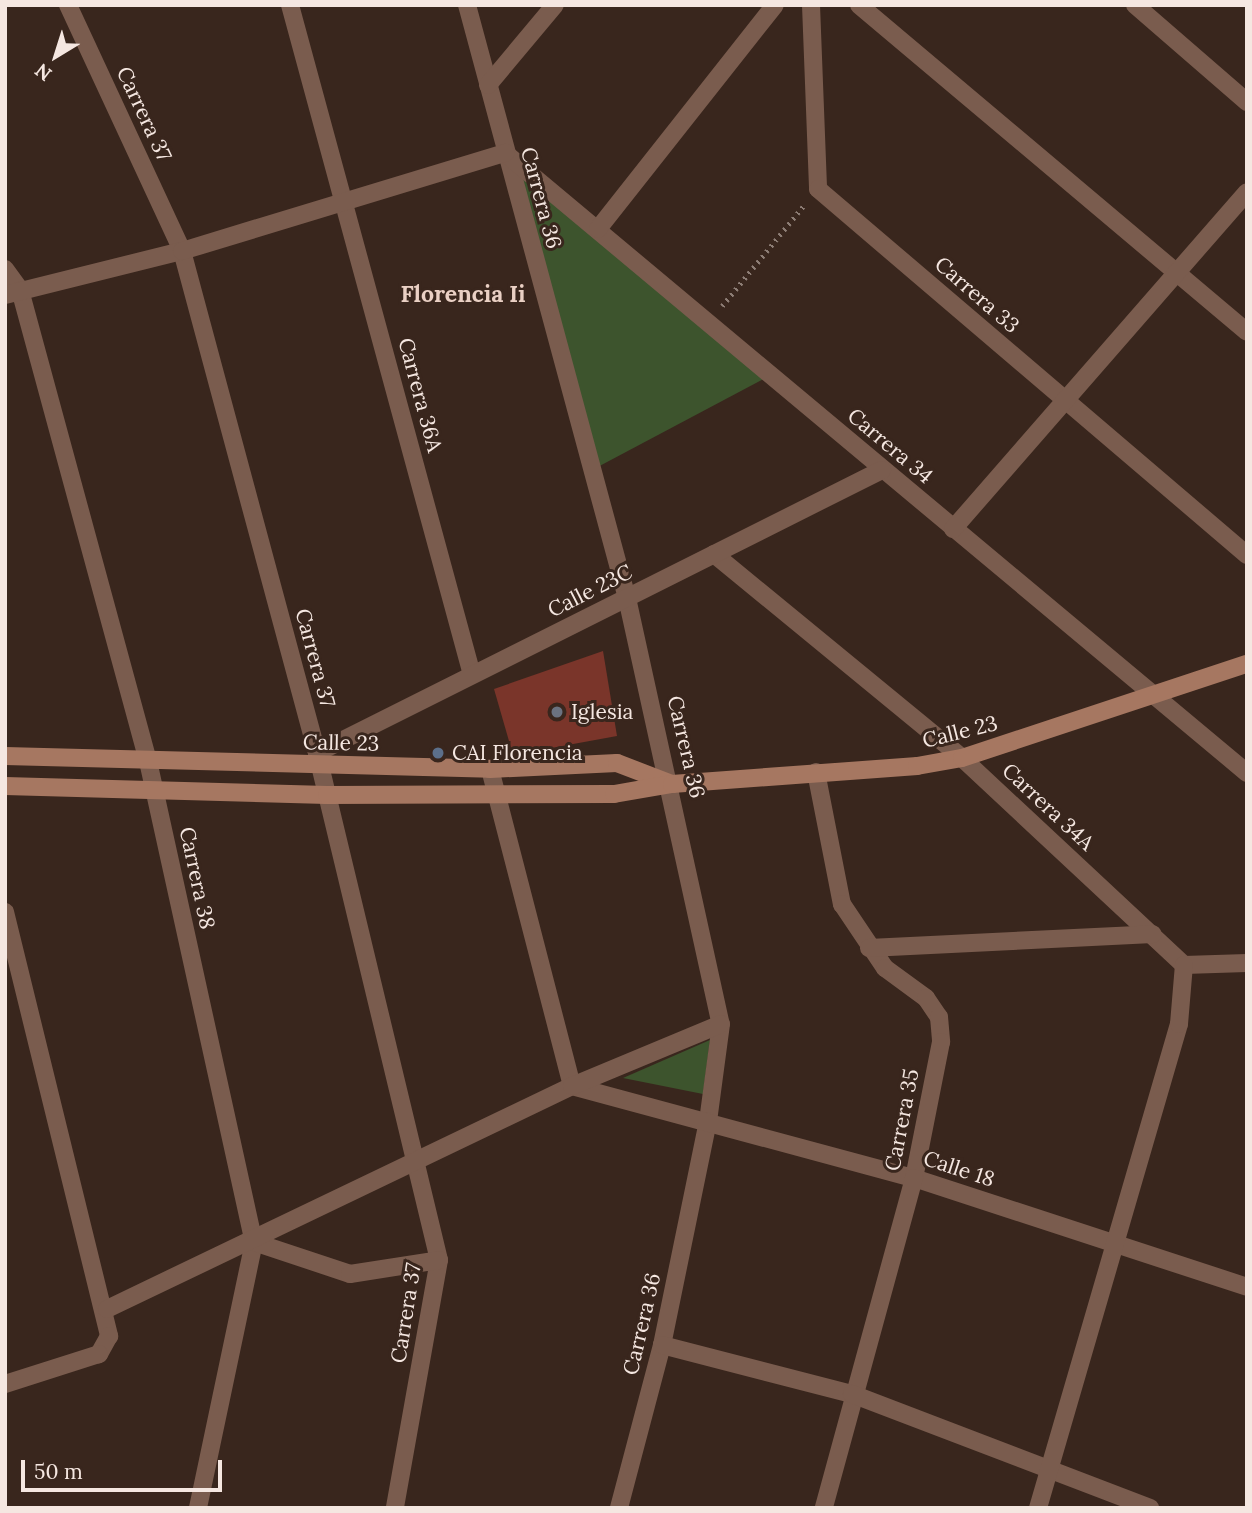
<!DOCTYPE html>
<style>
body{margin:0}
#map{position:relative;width:1252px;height:1513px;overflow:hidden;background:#39261d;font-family:Lora,serif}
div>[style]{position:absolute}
.green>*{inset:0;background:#3d542d}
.building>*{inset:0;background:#7a352a}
.path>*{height:4.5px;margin-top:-2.25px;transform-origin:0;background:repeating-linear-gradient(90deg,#8d7d75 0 2px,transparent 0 7px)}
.street>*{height:18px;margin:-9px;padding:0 9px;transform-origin:9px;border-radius:9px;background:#7a5c4e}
.secondary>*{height:18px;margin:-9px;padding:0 9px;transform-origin:9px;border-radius:9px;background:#a67761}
.dots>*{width:19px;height:19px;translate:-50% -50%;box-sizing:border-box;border:4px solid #39261d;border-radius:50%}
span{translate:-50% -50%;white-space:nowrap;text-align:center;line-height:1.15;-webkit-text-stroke:6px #39261d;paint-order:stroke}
.street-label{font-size:21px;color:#f5e7e1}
.poi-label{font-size:21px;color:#f5e7e1}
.left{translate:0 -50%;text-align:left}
.neighbourhood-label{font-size:23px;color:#ead0c4;font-weight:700}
.frame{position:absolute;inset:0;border:7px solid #f5e7e1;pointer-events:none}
.north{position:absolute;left:21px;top:21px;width:70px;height:70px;-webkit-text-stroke:5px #39261d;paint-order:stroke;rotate:218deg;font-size:19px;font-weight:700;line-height:28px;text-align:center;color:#f5e7e1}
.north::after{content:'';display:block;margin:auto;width:24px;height:32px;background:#f5e7e1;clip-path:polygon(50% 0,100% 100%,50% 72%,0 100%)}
.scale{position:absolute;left:21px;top:1460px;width:201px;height:32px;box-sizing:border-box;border:4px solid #f5e7e1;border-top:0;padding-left:9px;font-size:21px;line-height:24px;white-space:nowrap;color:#f5e7e1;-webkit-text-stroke:5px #39261d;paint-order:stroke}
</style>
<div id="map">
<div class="green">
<i style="clip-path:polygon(505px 153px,771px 375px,592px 470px)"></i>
<i style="clip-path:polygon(710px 1040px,703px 1094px,623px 1078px)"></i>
</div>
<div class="building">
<i style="clip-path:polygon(603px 651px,617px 736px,513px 755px,494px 689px)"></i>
</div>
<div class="path">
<i style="left:722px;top:306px;width:132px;rotate:-50.9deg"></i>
</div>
<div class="street">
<i style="left:68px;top:5px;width:271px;rotate:65.1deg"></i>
<i style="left:182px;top:251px;width:520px;rotate:74.95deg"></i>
<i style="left:317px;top:753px;width:521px;rotate:76.47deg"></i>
<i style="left:439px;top:1260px;width:252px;rotate:100.1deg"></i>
<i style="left:290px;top:5px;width:694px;rotate:74.8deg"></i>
<i style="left:467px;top:5px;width:614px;rotate:74.9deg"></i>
<i style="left:627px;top:598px;width:436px;rotate:77.6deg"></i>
<i style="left:721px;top:1024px;width:98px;rotate:97.6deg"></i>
<i style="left:708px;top:1121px;width:229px;rotate:101.6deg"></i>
<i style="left:662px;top:1345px;width:169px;rotate:104.8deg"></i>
<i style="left:811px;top:5px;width:184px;rotate:87.8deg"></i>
<i style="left:818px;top:189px;width:564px;rotate:40.47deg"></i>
<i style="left:859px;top:5px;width:507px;rotate:40.12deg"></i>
<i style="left:1135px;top:5px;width:148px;rotate:40.9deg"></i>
<i style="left:488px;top:85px;width:104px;rotate:-50.1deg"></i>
<i style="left:505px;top:153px;width:967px;rotate:39.88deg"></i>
<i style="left:598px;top:229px;width:285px;rotate:-51.7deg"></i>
<i style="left:5px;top:269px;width:26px;rotate:54deg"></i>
<i style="left:20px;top:290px;width:488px;rotate:74.8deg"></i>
<i style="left:148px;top:761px;width:493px;rotate:77.6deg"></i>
<i style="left:254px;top:1242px;width:272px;rotate:101.9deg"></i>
<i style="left:5px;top:295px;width:182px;rotate:-14deg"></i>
<i style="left:182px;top:251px;width:338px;rotate:-16.9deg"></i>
<i style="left:953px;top:529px;width:447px;rotate:-48.9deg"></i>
<i style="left:714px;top:554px;width:321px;rotate:39.4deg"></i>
<i style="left:962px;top:758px;width:304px;rotate:43deg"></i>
<i style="left:317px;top:753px;width:632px;rotate:-26.61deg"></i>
<i style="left:490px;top:769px;width:327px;rotate:75.5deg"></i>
<i style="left:572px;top:1086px;width:354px;rotate:15.1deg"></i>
<i style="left:914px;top:1178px;width:350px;rotate:18.1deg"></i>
<i style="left:816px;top:772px;width:135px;rotate:78.9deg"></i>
<i style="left:842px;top:904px;width:77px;rotate:56.1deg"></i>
<i style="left:885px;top:968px;width:51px;rotate:36.2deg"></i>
<i style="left:926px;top:998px;width:23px;rotate:56deg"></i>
<i style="left:939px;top:1017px;width:25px;rotate:85deg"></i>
<i style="left:941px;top:1042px;width:139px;rotate:101.2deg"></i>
<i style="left:914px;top:1178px;width:342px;rotate:105.3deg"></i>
<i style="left:5px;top:912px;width:437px;rotate:76.2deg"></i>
<i style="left:109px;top:1336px;width:21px;rotate:119deg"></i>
<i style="left:99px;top:1354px;width:99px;rotate:162.3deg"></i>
<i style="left:869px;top:948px;width:284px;rotate:-2.8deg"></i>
<i style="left:1184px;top:965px;width:63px;rotate:-1.8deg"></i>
<i style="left:254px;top:1242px;width:101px;rotate:18.4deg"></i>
<i style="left:350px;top:1274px;width:90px;rotate:-8.9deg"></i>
<i style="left:107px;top:1309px;width:516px;rotate:-25.62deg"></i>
<i style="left:572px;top:1086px;width:161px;rotate:-22.6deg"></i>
<i style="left:662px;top:1345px;width:196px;rotate:14.5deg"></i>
<i style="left:852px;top:1394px;width:319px;rotate:20.9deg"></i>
<i style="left:1038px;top:1508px;width:504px;rotate:-73.76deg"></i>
<i style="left:1179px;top:1024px;width:59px;rotate:-85.2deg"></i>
</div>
<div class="secondary">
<i style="left:5px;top:756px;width:485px;rotate:1.5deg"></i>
<i style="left:490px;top:769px;width:127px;rotate:-2.7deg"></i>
<i style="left:617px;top:763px;width:59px;rotate:20.9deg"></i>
<i style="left:5px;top:786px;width:322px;rotate:1.6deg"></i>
<i style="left:327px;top:795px;width:287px;rotate:-0.2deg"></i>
<i style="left:614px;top:794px;width:59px;rotate:-9.8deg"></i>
<i style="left:672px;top:784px;width:246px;rotate:-4.2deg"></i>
<i style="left:917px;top:766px;width:46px;rotate:-10.1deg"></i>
<i style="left:962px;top:758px;width:300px;rotate:-18.3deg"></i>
</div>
<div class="dots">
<i style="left:557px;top:712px;background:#6b7280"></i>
<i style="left:438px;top:753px;background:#5c6f8a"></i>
</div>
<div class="street-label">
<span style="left:144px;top:114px;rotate:65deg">Carrera 37</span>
<span style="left:541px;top:198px;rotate:75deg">Carrera 36</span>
<span style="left:977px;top:295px;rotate:41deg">Carrera 33</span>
<span style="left:420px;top:395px;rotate:75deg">Carrera 36A</span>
<span style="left:890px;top:446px;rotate:40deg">Carrera 34</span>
<span style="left:590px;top:591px;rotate:-27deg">Calle 23C</span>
<span style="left:315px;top:658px;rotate:75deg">Carrera 37</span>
<span style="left:960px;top:732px;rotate:-14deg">Calle 23</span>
<span style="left:341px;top:743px;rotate:1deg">Calle 23</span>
<span style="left:686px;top:747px;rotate:77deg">Carrera 36</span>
<span style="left:1048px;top:807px;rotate:43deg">Carrera 34A</span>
<span style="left:197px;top:878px;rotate:78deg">Carrera 38</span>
<span style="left:902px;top:1120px;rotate:-79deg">Carrera 35</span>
<span style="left:959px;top:1169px;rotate:18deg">Calle 18</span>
<span style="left:406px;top:1313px;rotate:-81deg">Carrera 37</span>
<span style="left:642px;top:1324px;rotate:-77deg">Carrera 36</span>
</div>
<div class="poi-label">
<span class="left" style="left:571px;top:712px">Iglesia</span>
<span class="left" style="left:452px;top:753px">CAI Florencia</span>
</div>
<div class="neighbourhood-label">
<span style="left:463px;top:294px">Florencia Ii</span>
</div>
<div class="frame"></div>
<div class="north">N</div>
<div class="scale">50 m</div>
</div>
